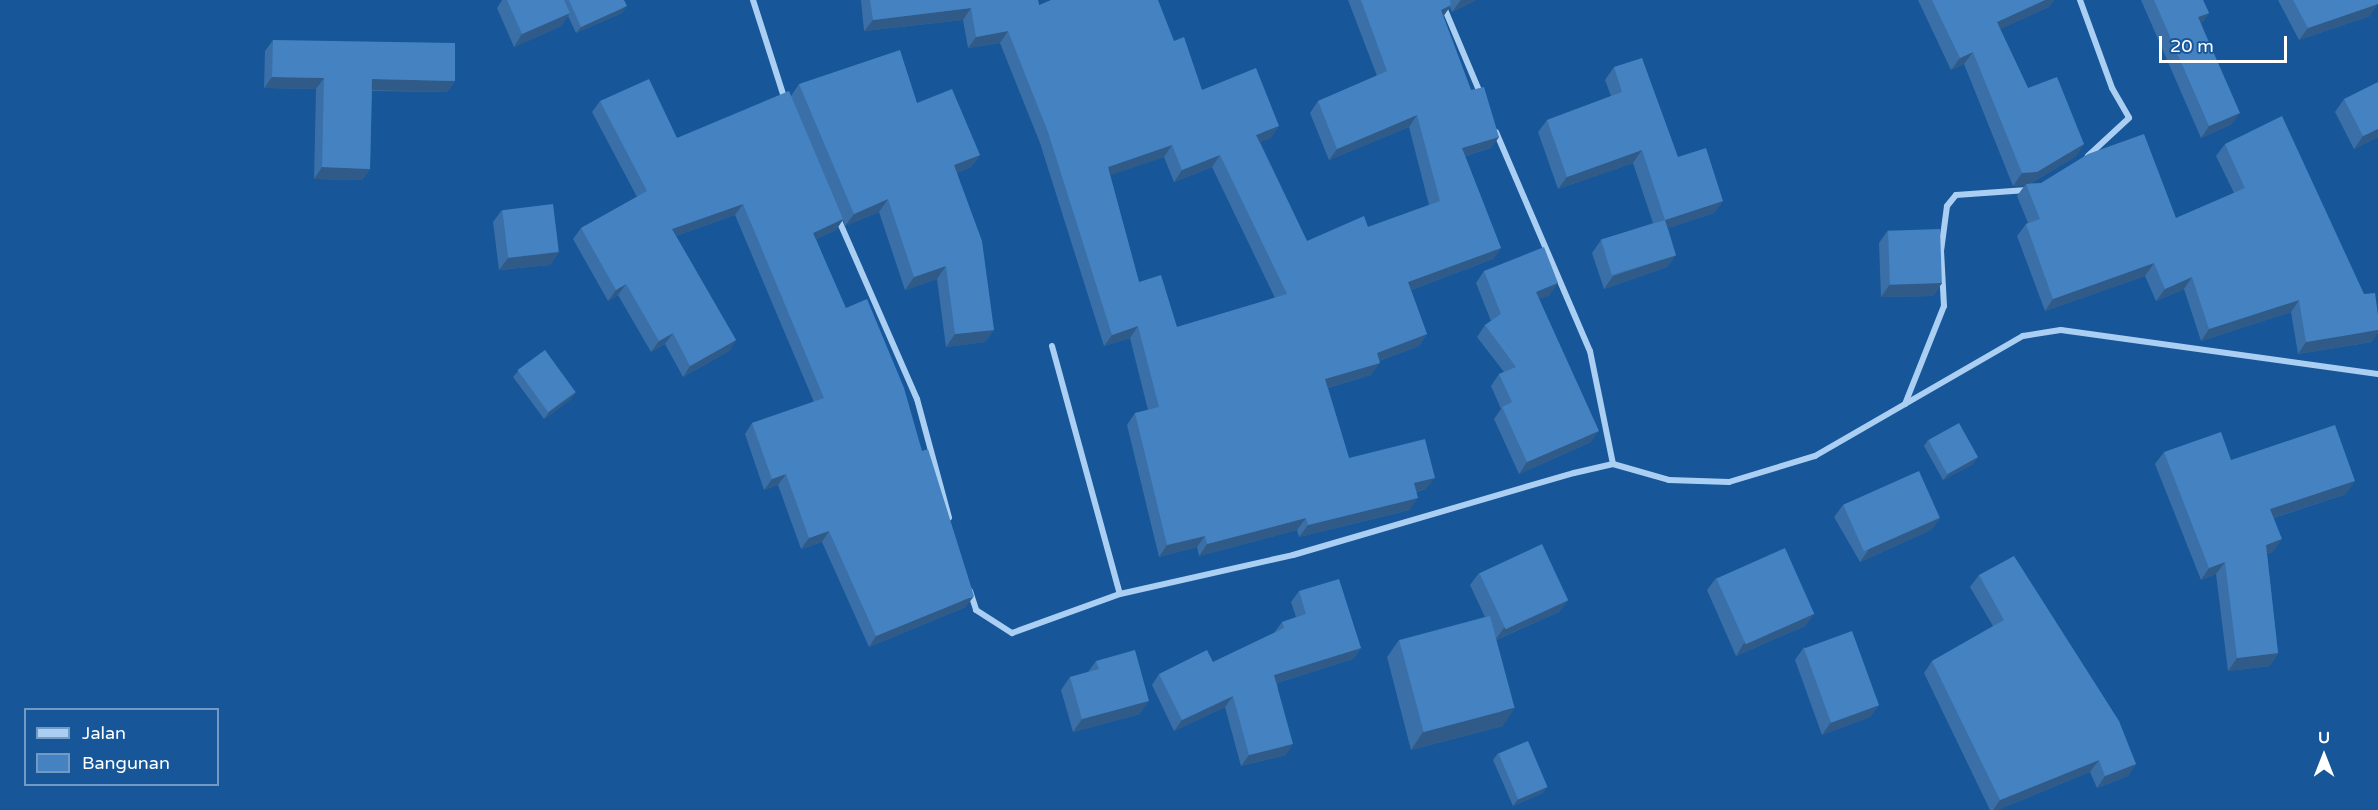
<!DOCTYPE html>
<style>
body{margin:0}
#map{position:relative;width:2378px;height:810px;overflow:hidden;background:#165699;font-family:"Varela Round",sans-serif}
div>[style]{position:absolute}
.street>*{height:6px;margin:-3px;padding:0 3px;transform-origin:3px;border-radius:3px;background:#abcff2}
.wall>*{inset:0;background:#3a70a7}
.shaded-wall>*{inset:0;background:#305b88}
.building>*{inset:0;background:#4482c2;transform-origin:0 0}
span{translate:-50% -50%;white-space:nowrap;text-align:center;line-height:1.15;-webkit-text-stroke:6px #165699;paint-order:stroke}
.legend{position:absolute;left:24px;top:708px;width:195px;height:78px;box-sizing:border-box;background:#165699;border:2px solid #739ac2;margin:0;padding:8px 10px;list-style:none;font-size:18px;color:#fff}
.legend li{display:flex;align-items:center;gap:12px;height:30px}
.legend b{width:30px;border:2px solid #739ac2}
.north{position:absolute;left:2294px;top:726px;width:60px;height:60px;-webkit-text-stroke:4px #165699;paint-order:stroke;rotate:0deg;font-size:16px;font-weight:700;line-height:24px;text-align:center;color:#fff}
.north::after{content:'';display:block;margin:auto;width:21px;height:27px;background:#fff;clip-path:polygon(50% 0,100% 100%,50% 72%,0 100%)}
.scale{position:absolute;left:2159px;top:36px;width:128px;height:27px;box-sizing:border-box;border:3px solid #fff;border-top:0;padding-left:8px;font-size:18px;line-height:21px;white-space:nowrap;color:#fff;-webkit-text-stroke:4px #165699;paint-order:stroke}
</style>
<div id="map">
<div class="street">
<i style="left:753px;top:0;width:105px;rotate:72.3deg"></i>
<i style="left:1441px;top:0;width:103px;rotate:67.2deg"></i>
<i style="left:2080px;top:0;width:94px;rotate:70deg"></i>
<i style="left:2112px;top:88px;width:34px;rotate:60deg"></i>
<i style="left:2129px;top:118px;width:56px;rotate:137.2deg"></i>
<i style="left:1496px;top:132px;width:238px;rotate:66.8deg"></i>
<i style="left:1590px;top:351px;width:115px;rotate:78.5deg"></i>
<i style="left:837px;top:216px;width:200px;rotate:66.4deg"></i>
<i style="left:917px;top:399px;width:123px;rotate:74.9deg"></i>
<i style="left:1052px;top:346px;width:257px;rotate:74.7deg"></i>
<i style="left:1905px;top:404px;width:136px;rotate:-30deg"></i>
<i style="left:2023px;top:336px;width:38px;rotate:-9deg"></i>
<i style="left:2061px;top:330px;width:320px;rotate:7.9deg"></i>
<i style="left:970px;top:591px;width:20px;rotate:72deg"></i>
<i style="left:976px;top:610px;width:43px;rotate:32.6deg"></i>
<i style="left:1012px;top:633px;width:115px;rotate:-19.9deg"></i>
<i style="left:1120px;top:594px;width:177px;rotate:-12.7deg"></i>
<i style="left:1293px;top:555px;width:293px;rotate:-16.3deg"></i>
<i style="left:1574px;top:473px;width:40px;rotate:-13deg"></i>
<i style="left:1613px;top:464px;width:58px;rotate:15.9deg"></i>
<i style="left:1669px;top:480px;width:60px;rotate:1.9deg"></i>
<i style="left:1729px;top:482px;width:90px;rotate:-16.8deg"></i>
<i style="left:1815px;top:456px;width:104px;rotate:-30deg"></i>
<i style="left:1905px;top:404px;width:105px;rotate:-68.3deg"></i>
<i style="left:1944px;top:306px;width:55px;rotate:-93.1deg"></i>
<i style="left:1941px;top:251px;width:45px;rotate:-82.4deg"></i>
<i style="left:1947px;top:206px;width:14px;rotate:-51deg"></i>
<i style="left:1956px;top:195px;width:71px;rotate:-4deg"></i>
</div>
<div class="wall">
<i style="clip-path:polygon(502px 0,624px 0,622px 13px,576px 33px,568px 16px,561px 26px,514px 47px,497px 8px)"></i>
<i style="clip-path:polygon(evenodd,861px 0,1038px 0,1039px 5px,1174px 41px,1202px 90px,1271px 138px,1260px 142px,1307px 241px,1368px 227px,1429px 205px,1409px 127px,1329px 160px,1310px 113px,1318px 101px,1377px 76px,1348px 0,1476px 0,1452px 12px,1450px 7px,1443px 16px,1471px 90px,1499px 137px,1491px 148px,1465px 156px,1501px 248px,1493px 259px,1411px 290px,1427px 334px,1419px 346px,1379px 361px,1371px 375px,1328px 388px,1349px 458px,1426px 489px,1416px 492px,1410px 510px,1299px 537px,1297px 530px,1199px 556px,1197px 547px,1159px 557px,1127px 425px,1135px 413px,1148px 410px,1130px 338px,1104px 346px,1040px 143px,1000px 43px,968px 48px,963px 20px,864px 31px,861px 0,1164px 157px,1174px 182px,1212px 167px,1275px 298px,1177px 327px,1139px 282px,1110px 175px,1164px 157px)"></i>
<i style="clip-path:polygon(1918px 0,2054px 0,2049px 7px,2000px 29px,2028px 88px,2084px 144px,2075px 157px,2031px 183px,2176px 218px,2234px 193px,2216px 156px,2225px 144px,2372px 342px,2298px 354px,2291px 312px,2201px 341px,2184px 289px,2156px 301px,2145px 276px,2045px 311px,2017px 236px,2026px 224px,2028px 223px,2017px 196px,2025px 185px,2013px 186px,1964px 64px,1951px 70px)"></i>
<i style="clip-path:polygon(2141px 0,2203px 0,2209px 13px,2201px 24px,2232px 124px,2201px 138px)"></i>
<i style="clip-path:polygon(2278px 0,2378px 0,2370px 16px,2299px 40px)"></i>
<i style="clip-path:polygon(273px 40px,455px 81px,447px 92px,372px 91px,370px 169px,362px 180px,314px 179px,316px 89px,264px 88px,265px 51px)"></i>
<i style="clip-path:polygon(1614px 67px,1678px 157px,1723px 201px,1714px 213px,1668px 228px,1676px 255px,1667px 267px,1604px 289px,1592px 253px,1601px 240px,1653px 223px,1633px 163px,1558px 189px,1538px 132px,1547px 120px,1611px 96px,1605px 80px)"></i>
<i style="clip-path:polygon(799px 84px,917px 103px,980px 155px,971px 167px,957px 173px,994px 330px,985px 342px,946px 347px,937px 279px,905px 290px,879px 212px,845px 226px,843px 220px,836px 230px,816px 239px,966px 607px,869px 647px,822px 542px,801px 549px,778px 485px,764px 490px,745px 434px,752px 423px,814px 402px,735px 215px,676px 236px,736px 340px,729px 351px,683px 377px,665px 344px,651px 352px,618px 295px,608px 301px,573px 239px,581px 228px,637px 197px,592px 112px,600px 101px,677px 138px,791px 96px)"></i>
<i style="clip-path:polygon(2344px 99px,2378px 137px,2354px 149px,2335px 112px)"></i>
<i style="clip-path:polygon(502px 210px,559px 252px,550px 265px,499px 270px,493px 222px)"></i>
<i style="clip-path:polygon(1888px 230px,1942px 283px,1933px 296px,1881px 297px,1879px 243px)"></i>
<i style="clip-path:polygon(1484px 271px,1550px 295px,1539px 299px,1591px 442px,1519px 474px,1494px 419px,1501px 409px,1491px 386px,1499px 374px,1504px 372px,1477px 337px,1485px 325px,1491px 321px,1476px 283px)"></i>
<i style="clip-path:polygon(518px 371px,576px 392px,571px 399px,544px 419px,513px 377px)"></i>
<i style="clip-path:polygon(1928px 440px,1978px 457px,1973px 464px,1943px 480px,1924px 446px)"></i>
<i style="clip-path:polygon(2164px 452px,2231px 460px,2346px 494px,2274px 518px,2273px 552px,2267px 554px,2278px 653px,2270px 666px,2228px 671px,2216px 574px,2201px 580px,2155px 464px)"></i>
<i style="clip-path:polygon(1843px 505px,1940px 518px,1931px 530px,1860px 562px,1834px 517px)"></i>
<i style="clip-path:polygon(1479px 573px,1568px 600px,1559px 612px,1496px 640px,1503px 726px,1411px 750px,1387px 657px,1399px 640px,1485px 617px,1470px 585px)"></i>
<i style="clip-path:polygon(1979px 575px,2136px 764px,2128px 776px,2097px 788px,2090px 772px,1997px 810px,1990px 810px,1924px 673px,1932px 661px,1993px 626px,1970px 587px)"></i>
<i style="clip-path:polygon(1716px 578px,1814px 614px,1805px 626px,1736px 656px,1707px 590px)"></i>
<i style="clip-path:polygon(1299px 591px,1361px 648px,1353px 659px,1277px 683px,1286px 755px,1241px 766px,1225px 707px,1174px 731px,1152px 685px,1159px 674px,1213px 662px,1274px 633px,1282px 622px,1296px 617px,1291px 602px)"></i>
<i style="clip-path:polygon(1804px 647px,1879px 705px,1870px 717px,1822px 735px,1795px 660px)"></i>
<i style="clip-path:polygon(1096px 661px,1140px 714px,1073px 732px,1061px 690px,1070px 677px,1088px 672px)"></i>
<i style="clip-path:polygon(1498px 753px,1543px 793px,1513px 806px,1493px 760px)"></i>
</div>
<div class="shaded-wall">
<i style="clip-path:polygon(1461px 0,1476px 0,1452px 12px,1460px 1px)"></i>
<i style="clip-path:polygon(2045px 0,2054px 0,2049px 7px,1988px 35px,1997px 22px)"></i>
<i style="clip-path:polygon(2378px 4px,2370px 16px,2299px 40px,2308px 28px)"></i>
<i style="clip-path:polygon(1451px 5px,1443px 17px,1441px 10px)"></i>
<i style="clip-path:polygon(627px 6px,622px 13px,576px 33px,581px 27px)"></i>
<i style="clip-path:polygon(971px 8px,963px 20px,864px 31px,873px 20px)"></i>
<i style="clip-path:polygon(570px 13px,561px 26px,514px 47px,522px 34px)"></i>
<i style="clip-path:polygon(2209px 13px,2201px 24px,2198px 17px)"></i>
<i style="clip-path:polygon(1008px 31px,1000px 43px,968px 48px,976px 37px)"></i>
<i style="clip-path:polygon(1973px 52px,1964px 64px,1951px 70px,1960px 58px)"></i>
<i style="clip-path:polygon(272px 77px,324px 78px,316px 89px,264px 88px)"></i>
<i style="clip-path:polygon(372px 79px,455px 81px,447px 92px,364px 90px)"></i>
<i style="clip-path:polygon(2240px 113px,2232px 124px,2201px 138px,2209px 126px)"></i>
<i style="clip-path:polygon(1417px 115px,1409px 127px,1329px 160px,1337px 149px)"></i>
<i style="clip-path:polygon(1279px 126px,1271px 138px,1248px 147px,1256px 135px)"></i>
<i style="clip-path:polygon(2378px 129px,2378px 137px,2354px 149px,2363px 136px)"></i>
<i style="clip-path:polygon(1499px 137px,1491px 148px,1453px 159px,1462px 148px)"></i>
<i style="clip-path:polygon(2084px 144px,2075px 157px,2028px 185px,2013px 186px,2022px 173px)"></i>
<i style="clip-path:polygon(1172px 145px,1164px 157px,1100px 179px,1108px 167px)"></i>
<i style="clip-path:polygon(1642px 150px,1633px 163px,1558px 189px,1567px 177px)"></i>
<i style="clip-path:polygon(980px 155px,971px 167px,946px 178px,954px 165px)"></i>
<i style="clip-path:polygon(1220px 155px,1212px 167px,1174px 182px,1182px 170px)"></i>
<i style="clip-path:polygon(322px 167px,370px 169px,362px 180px,314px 179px)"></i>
<i style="clip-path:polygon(888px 199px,879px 212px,845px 226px,854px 214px)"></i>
<i style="clip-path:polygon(1723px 201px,1714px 213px,1656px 232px,1665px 220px)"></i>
<i style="clip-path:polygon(743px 204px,735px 215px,665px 240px,672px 229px)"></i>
<i style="clip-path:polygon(843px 219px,836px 230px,805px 244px,813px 233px)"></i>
<i style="clip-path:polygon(1501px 248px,1493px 259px,1400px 294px,1408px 282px)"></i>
<i style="clip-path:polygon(559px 252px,550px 265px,499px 270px,508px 258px)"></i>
<i style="clip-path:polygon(1676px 255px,1667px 267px,1604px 289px,1613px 276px)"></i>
<i style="clip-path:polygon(2154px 263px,2145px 276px,2045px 311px,2053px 299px)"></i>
<i style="clip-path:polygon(946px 266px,937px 279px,905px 290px,914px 277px)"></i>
<i style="clip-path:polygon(2192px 277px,2184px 289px,2156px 301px,2165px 289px)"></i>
<i style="clip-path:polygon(1558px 283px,1550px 295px,1528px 304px,1536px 292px)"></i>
<i style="clip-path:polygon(1942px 283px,1933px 296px,1881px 297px,1890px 284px)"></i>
<i style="clip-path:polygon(626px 284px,618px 295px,608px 301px,616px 290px)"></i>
<i style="clip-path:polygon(2299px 300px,2291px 312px,2201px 341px,2209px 329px)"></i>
<i style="clip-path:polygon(1138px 326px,1130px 338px,1104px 346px,1112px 335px)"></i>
<i style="clip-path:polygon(994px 330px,985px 342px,946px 347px,955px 334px)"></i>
<i style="clip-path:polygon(2378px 330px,2378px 333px,2372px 342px,2298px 354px,2306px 342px)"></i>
<i style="clip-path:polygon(673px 333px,665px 344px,651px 352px,659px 341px)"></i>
<i style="clip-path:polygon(1427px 334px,1419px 346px,1368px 365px,1377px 353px)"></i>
<i style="clip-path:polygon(736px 340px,729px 351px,683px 377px,690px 366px)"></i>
<i style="clip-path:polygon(1380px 363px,1371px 375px,1317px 391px,1325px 379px)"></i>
<i style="clip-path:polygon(576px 392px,571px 399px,544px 419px,549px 412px)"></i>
<i style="clip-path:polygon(1599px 431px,1591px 442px,1519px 474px,1527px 462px)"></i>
<i style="clip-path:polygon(1978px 457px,1973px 464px,1943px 480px,1948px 474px)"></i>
<i style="clip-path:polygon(786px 474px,778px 485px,764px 490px,772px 479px)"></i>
<i style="clip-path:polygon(1435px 478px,1426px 489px,1405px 494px,1414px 483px)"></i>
<i style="clip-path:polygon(2355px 481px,2346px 494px,2261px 522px,2270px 509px)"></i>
<i style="clip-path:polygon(1418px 498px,1410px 510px,1299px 537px,1308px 525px)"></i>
<i style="clip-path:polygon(1306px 518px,1297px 530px,1199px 556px,1207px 544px)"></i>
<i style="clip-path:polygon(1940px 518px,1931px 530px,1860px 562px,1869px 549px)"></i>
<i style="clip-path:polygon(829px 531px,822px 542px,801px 549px,809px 538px)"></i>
<i style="clip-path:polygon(1205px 536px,1197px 547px,1159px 557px,1167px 545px)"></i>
<i style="clip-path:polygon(2282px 539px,2273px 552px,2257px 558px,2266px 545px)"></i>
<i style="clip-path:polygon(2225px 562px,2216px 574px,2201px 580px,2209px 568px)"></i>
<i style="clip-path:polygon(974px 596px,966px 607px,869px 647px,876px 636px)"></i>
<i style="clip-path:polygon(1568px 600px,1559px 612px,1495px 640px,1504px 628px)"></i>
<i style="clip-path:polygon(1814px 614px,1805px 626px,1736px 656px,1744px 643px)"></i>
<i style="clip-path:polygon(1361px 648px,1353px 659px,1267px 686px,1274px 675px)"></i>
<i style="clip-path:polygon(2278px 653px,2270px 666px,2228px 671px,2237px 658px)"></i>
<i style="clip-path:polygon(1233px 696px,1225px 707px,1174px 731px,1182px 720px)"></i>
<i style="clip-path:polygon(1149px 701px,1140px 714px,1073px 732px,1082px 719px)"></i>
<i style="clip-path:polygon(1879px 705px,1870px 717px,1822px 735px,1831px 722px)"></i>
<i style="clip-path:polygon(1515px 708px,1503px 726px,1411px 750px,1423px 732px)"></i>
<i style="clip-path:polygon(1293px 744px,1286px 755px,1241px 766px,1249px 755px)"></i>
<i style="clip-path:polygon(2099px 760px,2090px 772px,1997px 810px,1993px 810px,2000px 800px)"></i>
<i style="clip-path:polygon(2136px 764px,2128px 776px,2097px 788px,2105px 776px)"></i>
<i style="clip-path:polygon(1548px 787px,1543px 793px,1513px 806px,1518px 799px)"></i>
</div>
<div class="building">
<i style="clip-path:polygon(507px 0,564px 0,570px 13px,522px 34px)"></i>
<i style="clip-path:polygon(569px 0,624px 0,627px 6px,581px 27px)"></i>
<i style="clip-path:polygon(evenodd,870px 0,1038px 0,1039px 5px,1051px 0,1158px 0,1174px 41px,1184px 37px,1202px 90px,1256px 68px,1279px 126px,1256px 135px,1307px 241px,1364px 216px,1368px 227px,1440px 201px,1417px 115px,1337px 149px,1318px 101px,1387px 71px,1361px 0,1450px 0,1451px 5px,1441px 10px,1471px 90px,1484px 87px,1499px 137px,1462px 148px,1501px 248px,1408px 282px,1427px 334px,1377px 353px,1380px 363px,1325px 379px,1349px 458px,1425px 439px,1435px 478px,1414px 483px,1418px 498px,1308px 525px,1306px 518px,1207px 544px,1205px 536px,1167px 545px,1135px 413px,1159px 407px,1138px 326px,1112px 335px,1048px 132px,1008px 31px,976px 37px,971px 8px,873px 20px,870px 0,1172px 145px,1182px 170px,1220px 155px,1287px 294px,1177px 327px,1161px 275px,1139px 282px,1108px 167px,1172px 145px)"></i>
<i style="clip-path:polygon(1932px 0,2045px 0,1997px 22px,2028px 88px,2057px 77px,2084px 144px,2037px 172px,2022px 173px,1973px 52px,1960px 58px)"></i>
<i style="clip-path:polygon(2154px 0,2203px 0,2209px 13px,2198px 17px,2240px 113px,2209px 126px)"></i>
<i style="clip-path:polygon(2293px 0,2378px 0,2378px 4px,2308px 28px)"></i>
<i style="clip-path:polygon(273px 40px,455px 43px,455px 81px,372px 79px,370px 169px,322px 167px,324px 78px,272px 77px)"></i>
<i style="clip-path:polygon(900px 50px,917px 103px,952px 89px,980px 155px,954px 165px,982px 241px,994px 330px,955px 334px,946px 266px,914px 277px,888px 199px,854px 214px,799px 84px)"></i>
<i style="clip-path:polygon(1642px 58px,1678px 157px,1706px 148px,1723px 201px,1665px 220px,1642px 150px,1567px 177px,1547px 120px,1622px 92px,1614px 67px)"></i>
<i style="clip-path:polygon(649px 79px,677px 138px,789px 91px,843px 219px,813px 233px,846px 308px,867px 299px,904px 388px,922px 451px,928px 449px,974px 596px,876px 636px,829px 531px,809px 538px,786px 474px,772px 479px,752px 423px,824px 398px,743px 204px,672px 229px,736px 340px,690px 366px,673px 333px,659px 341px,626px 284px,616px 290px,581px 228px,647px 191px,600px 101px)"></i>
<i style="clip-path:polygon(2378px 82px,2378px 129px,2363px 136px,2344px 99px)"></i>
<i style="clip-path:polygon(2282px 116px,2364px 294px,2375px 293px,2378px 315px,2378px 330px,2306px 342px,2299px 300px,2209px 329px,2192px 277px,2165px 289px,2154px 263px,2053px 299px,2026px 224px,2040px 219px,2026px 184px,2041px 183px,2088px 154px,2144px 134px,2176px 218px,2245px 188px,2225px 144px)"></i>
<i style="left:553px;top:204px;width:48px;height:51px;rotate:83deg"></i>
<i style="left:1665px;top:220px;width:37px;height:67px;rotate:73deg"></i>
<i style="left:1940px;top:229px;width:54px;height:52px;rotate:88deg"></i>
<i style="clip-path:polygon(1544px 247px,1558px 283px,1536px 292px,1599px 431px,1527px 462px,1502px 407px,1512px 402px,1499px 374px,1516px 367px,1485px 325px,1501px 314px,1484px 271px)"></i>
<i style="left:545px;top:350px;width:52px;height:34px;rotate:54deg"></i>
<i style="left:1959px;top:423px;width:39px;height:35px;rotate:61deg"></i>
<i style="clip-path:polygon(2335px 425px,2355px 481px,2270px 509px,2282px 539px,2266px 545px,2278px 653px,2237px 658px,2225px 562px,2209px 568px,2164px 452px,2221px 432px,2231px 460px)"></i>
<i style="left:1919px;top:471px;width:51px;height:83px;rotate:66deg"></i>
<i style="left:1542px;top:544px;width:62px;height:69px;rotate:65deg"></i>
<i style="left:1785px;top:548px;width:72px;height:75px;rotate:66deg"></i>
<i style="clip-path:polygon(2014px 556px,2119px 721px,2136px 764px,2105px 776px,2099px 760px,2000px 800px,1932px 661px,2004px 620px,1979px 575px)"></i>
<i style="clip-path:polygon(1339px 579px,1361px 648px,1274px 675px,1293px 744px,1249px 755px,1233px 696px,1182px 720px,1159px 674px,1207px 650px,1213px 662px,1284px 628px,1282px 622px,1306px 614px,1299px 591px)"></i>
<i style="left:1490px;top:616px;width:95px;height:94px;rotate:75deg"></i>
<i style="left:1852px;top:631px;width:79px;height:51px;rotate:70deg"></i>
<i style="clip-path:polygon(1135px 650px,1149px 701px,1082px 719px,1070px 677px,1099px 669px,1096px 661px)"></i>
<i style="left:1528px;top:741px;width:50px;height:32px;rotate:67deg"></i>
</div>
<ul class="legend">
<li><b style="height:8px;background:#abcff2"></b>Jalan</li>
<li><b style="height:16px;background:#4482c2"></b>Bangunan</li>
</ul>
<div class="north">U</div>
<div class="scale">20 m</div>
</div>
